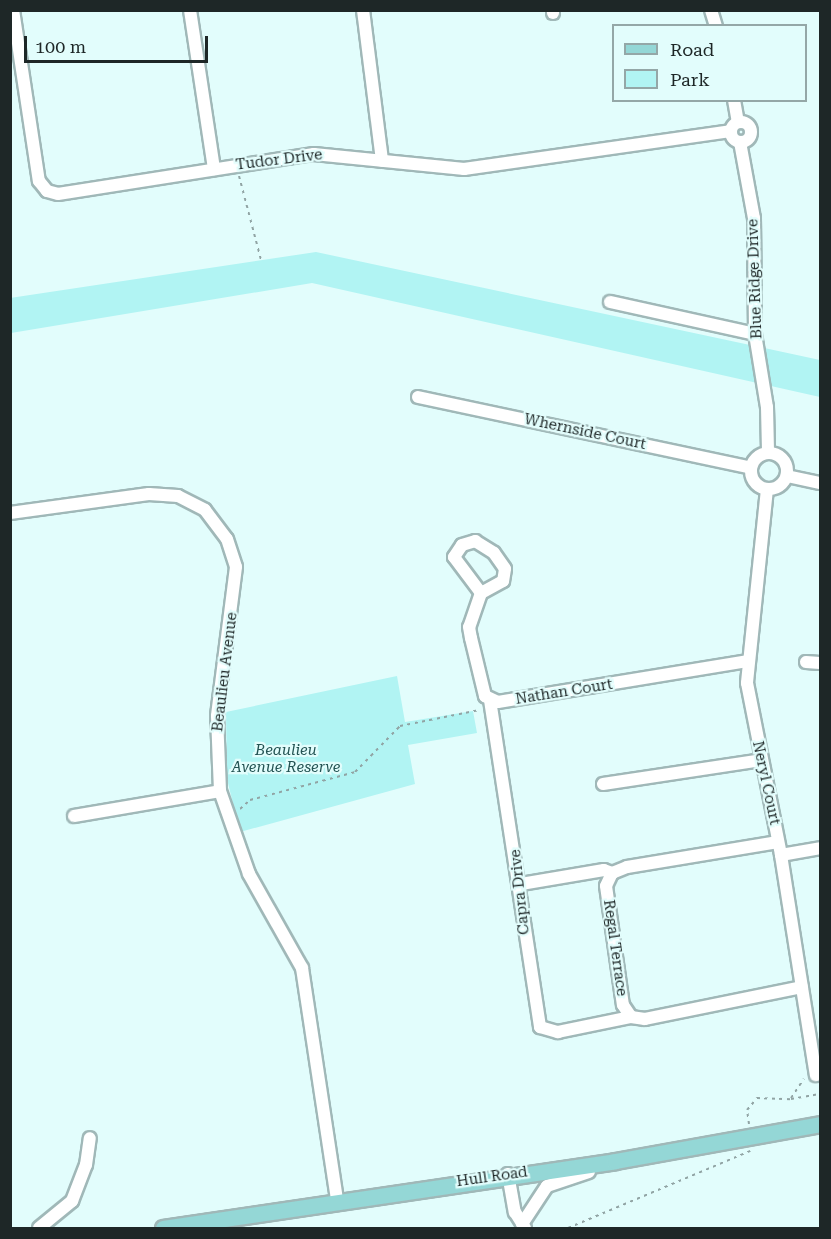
<!DOCTYPE html>
<style>
body{margin:0}
#map{position:relative;width:831px;height:1239px;overflow:hidden;background:#e2fdfc;font-family:"Roboto Serif",serif}
div>[style]{position:absolute}
.green>*{inset:0;background:#b1f4f3}
.path>*{height:2px;margin-top:-1px;transform-origin:0;background:repeating-linear-gradient(90deg,#91a4a4 0 3px,transparent 0 7.5px)}
.roads{filter:drop-shadow(2px 0 #a0b8b8) drop-shadow(-2px 0 #a0b8b8) drop-shadow(0 2px #a0b8b8) drop-shadow(0 -2px #a0b8b8)}
.minor>*{height:12px;margin:-6px;padding:0 6px;transform-origin:6px;border-radius:6px;background:#fff}
.minor>.ring{margin:-6px;padding:0;box-sizing:content-box;background:none;border:12px solid #fff;border-radius:50%}
.major>*{height:15px;margin:-7.5px;padding:0 7.5px;transform-origin:7.5px;border-radius:7.5px;background:#94d7d6}
span{translate:-50% -50%;white-space:nowrap;text-align:center;line-height:1.15;-webkit-text-stroke:4.5px #e2fdfc;paint-order:stroke}
.street-label{font-size:15px;color:#1e2727}
.park-label{font-size:15px;color:#235353;font-style:italic}
.frame{position:absolute;inset:0;border:12px solid #1e2727;pointer-events:none}
.legend{position:absolute;left:612px;top:24px;width:195px;height:78px;box-sizing:border-box;background:#e2fdfc;border:2px solid #94a7a7;margin:0;padding:8px 10px;list-style:none;font-size:18px;color:#1e2727}
.legend li{display:flex;align-items:center;gap:12px;height:30px}
.legend b{width:30px;border:2px solid #94a7a7}
.scale{position:absolute;left:24px;top:36px;width:184px;height:27px;box-sizing:border-box;border:3px solid #1e2727;border-top:0;padding-left:8px;font-size:18px;line-height:21px;white-space:nowrap;color:#1e2727;-webkit-text-stroke:4px #e2fdfc;paint-order:stroke}
</style>
<div id="map">
<div class="green">
<i style="clip-path:polygon(316px 252px,820px 360px,820px 397px,312px 283px,11px 333px,10px 298px)"></i>
<i style="clip-path:polygon(397px 676px,405px 722px,473px 711px,477px 733px,408px 745px,415px 784px,240px 832px,227px 779px,226px 712px)"></i>
</div>
<div class="path">
<i style="left:239px;top:176px;width:87px;rotate:75.3deg"></i>
<i style="left:240px;top:809px;width:13px;rotate:-42deg"></i>
<i style="left:250px;top:800px;width:109px;rotate:-14.9deg"></i>
<i style="left:355px;top:772px;width:64px;rotate:-45.6deg"></i>
<i style="left:400px;top:726px;width:81px;rotate:-11.4deg"></i>
<i style="left:791px;top:1098px;width:23px;rotate:-56deg"></i>
<i style="left:749px;top:1124px;width:14px;rotate:-98deg"></i>
<i style="left:747px;top:1110px;width:16px;rotate:-50deg"></i>
<i style="left:757px;top:1098px;width:34px;rotate:2deg"></i>
<i style="left:791px;top:1099px;width:29px;rotate:-10deg"></i>
<i style="left:568px;top:1228px;width:198px;rotate:-22.9deg"></i>
</div>
<div class="roads">
<div class="minor">
<i style="left:13px;top:10px;width:173px;rotate:81.4deg"></i>
<i style="left:39px;top:181px;width:13px;rotate:51deg"></i>
<i style="left:47px;top:191px;width:11px;rotate:15deg"></i>
<i style="left:58px;top:194px;width:259px;rotate:-8.9deg"></i>
<i style="left:314px;top:154px;width:151px;rotate:5.7deg"></i>
<i style="left:464px;top:169px;width:269px;rotate:-8.1deg"></i>
<i style="left:190px;top:10px;width:161px;rotate:81.4deg"></i>
<i style="left:363px;top:10px;width:152px;rotate:82.8deg"></i>
<i style="left:553px;top:10px;width:3px;rotate:90deg"></i>
<i style="left:711px;top:10px;width:17px;rotate:73deg"></i>
<i style="left:734px;top:100px;width:22px;rotate:80deg"></i>
<i class="ring" style="left:731px;top:122px;width:8px;height:8px"></i>
<i style="left:740px;top:142px;width:77px;rotate:79.6deg"></i>
<i style="left:754px;top:218px;width:116px;rotate:89.5deg"></i>
<i style="left:755px;top:334px;width:74px;rotate:80.7deg"></i>
<i style="left:767px;top:407px;width:45px;rotate:88.7deg"></i>
<i style="left:610px;top:302px;width:148px;rotate:12.4deg"></i>
<i style="left:418px;top:397px;width:340px;rotate:12deg"></i>
<i class="ring" style="left:751px;top:453px;width:24px;height:24px"></i>
<i style="left:787px;top:476px;width:34px;rotate:12deg"></i>
<i style="left:767px;top:489px;width:195px;rotate:95.9deg"></i>
<i style="left:747px;top:683px;width:175px;rotate:78.8deg"></i>
<i style="left:781px;top:855px;width:223px;rotate:81deg"></i>
<i style="left:10px;top:513px;width:140px;rotate:-7.8deg"></i>
<i style="left:149px;top:494px;width:29px;rotate:4deg"></i>
<i style="left:178px;top:496px;width:30px;rotate:27deg"></i>
<i style="left:205px;top:510px;width:36px;rotate:53deg"></i>
<i style="left:227px;top:539px;width:29px;rotate:72deg"></i>
<i style="left:236px;top:567px;width:150px;rotate:97.3deg"></i>
<i style="left:217px;top:716px;width:75px;rotate:87.7deg"></i>
<i style="left:220px;top:791px;width:88px;rotate:70.7deg"></i>
<i style="left:249px;top:874px;width:108px;rotate:60.6deg"></i>
<i style="left:302px;top:968px;width:235px;rotate:81.4deg"></i>
<i style="left:475px;top:541px;width:22px;rotate:32deg"></i>
<i style="left:494px;top:553px;width:19px;rotate:55deg"></i>
<i style="left:505px;top:569px;width:12px;rotate:99deg"></i>
<i style="left:503px;top:581px;width:25px;rotate:151deg"></i>
<i style="left:481px;top:593px;width:45px;rotate:-126.9deg"></i>
<i style="left:454px;top:557px;width:14px;rotate:-56deg"></i>
<i style="left:462px;top:545px;width:14px;rotate:-17deg"></i>
<i style="left:481px;top:593px;width:36px;rotate:109deg"></i>
<i style="left:469px;top:627px;width:11px;rotate:80deg"></i>
<i style="left:471px;top:638px;width:60px;rotate:76.4deg"></i>
<i style="left:485px;top:696px;width:14px;rotate:25deg"></i>
<i style="left:498px;top:702px;width:254px;rotate:-9.3deg"></i>
<i style="left:806px;top:662px;width:14px;rotate:4deg"></i>
<i style="left:490px;top:700px;width:331px;rotate:81.3deg"></i>
<i style="left:540px;top:1027px;width:19px;rotate:16deg"></i>
<i style="left:558px;top:1032px;width:75px;rotate:-11.6deg"></i>
<i style="left:603px;top:784px;width:160px;rotate:-8.6deg"></i>
<i style="left:74px;top:816px;width:148px;rotate:-9.7deg"></i>
<i style="left:778px;top:842px;width:153px;rotate:170.6deg"></i>
<i style="left:627px;top:867px;width:16px;rotate:158deg"></i>
<i style="left:612px;top:873px;width:14px;rotate:115deg"></i>
<i style="left:606px;top:886px;width:120px;rotate:81.9deg"></i>
<i style="left:623px;top:1005px;width:14px;rotate:56deg"></i>
<i style="left:631px;top:1017px;width:14px;rotate:8deg"></i>
<i style="left:645px;top:1019px;width:160px;rotate:-11.5deg"></i>
<i style="left:781px;top:855px;width:40px;rotate:-10deg"></i>
<i style="left:521px;top:884px;width:84px;rotate:-9.6deg"></i>
<i style="left:604px;top:870px;width:9px;rotate:21deg"></i>
<i style="left:508px;top:1174px;width:39px;rotate:80deg"></i>
<i style="left:515px;top:1212px;width:19px;rotate:58deg"></i>
<i style="left:522px;top:1224px;width:45px;rotate:-56.7deg"></i>
<i style="left:547px;top:1186px;width:44px;rotate:-18.4deg"></i>
<i style="left:39px;top:1228px;width:43px;rotate:-39.3deg"></i>
<i style="left:72px;top:1201px;width:39px;rotate:-69deg"></i>
<i style="left:86px;top:1165px;width:27px;rotate:-82deg"></i>
</div>
<div class="major">
<i style="left:163px;top:1228px;width:457px;rotate:-8.4deg"></i>
<i style="left:615px;top:1161px;width:208px;rotate:-10.2deg"></i>
</div>
</div>
<div class="street-label">
<span style="left:279px;top:160px;rotate:-7deg">Tudor Drive</span>
<span style="left:755px;top:279px;rotate:-92deg">Blue Ridge Drive</span>
<span style="left:585px;top:432px;rotate:12deg">Whernside Court</span>
<span style="left:225px;top:672px;rotate:-83deg">Beaulieu Avenue</span>
<span style="left:564px;top:692px;rotate:-9deg">Nathan Court</span>
<span style="left:766px;top:783px;rotate:78deg">Neryl Court</span>
<span style="left:520px;top:892px;rotate:-96deg">Capra Drive</span>
<span style="left:615px;top:948px;rotate:82deg">Regal Terrace</span>
<span style="left:492px;top:1177px;rotate:-8deg">Hull Road</span>
</div>
<div class="park-label">
<span style="left:286px;top:759px">Beaulieu<br>Avenue Reserve</span>
</div>
<div class="frame"></div>
<ul class="legend">
<li><b style="height:8px;background:#94d7d6"></b>Road</li>
<li><b style="height:16px;background:#b1f4f3"></b>Park</li>
</ul>
<div class="scale">100 m</div>
</div>
